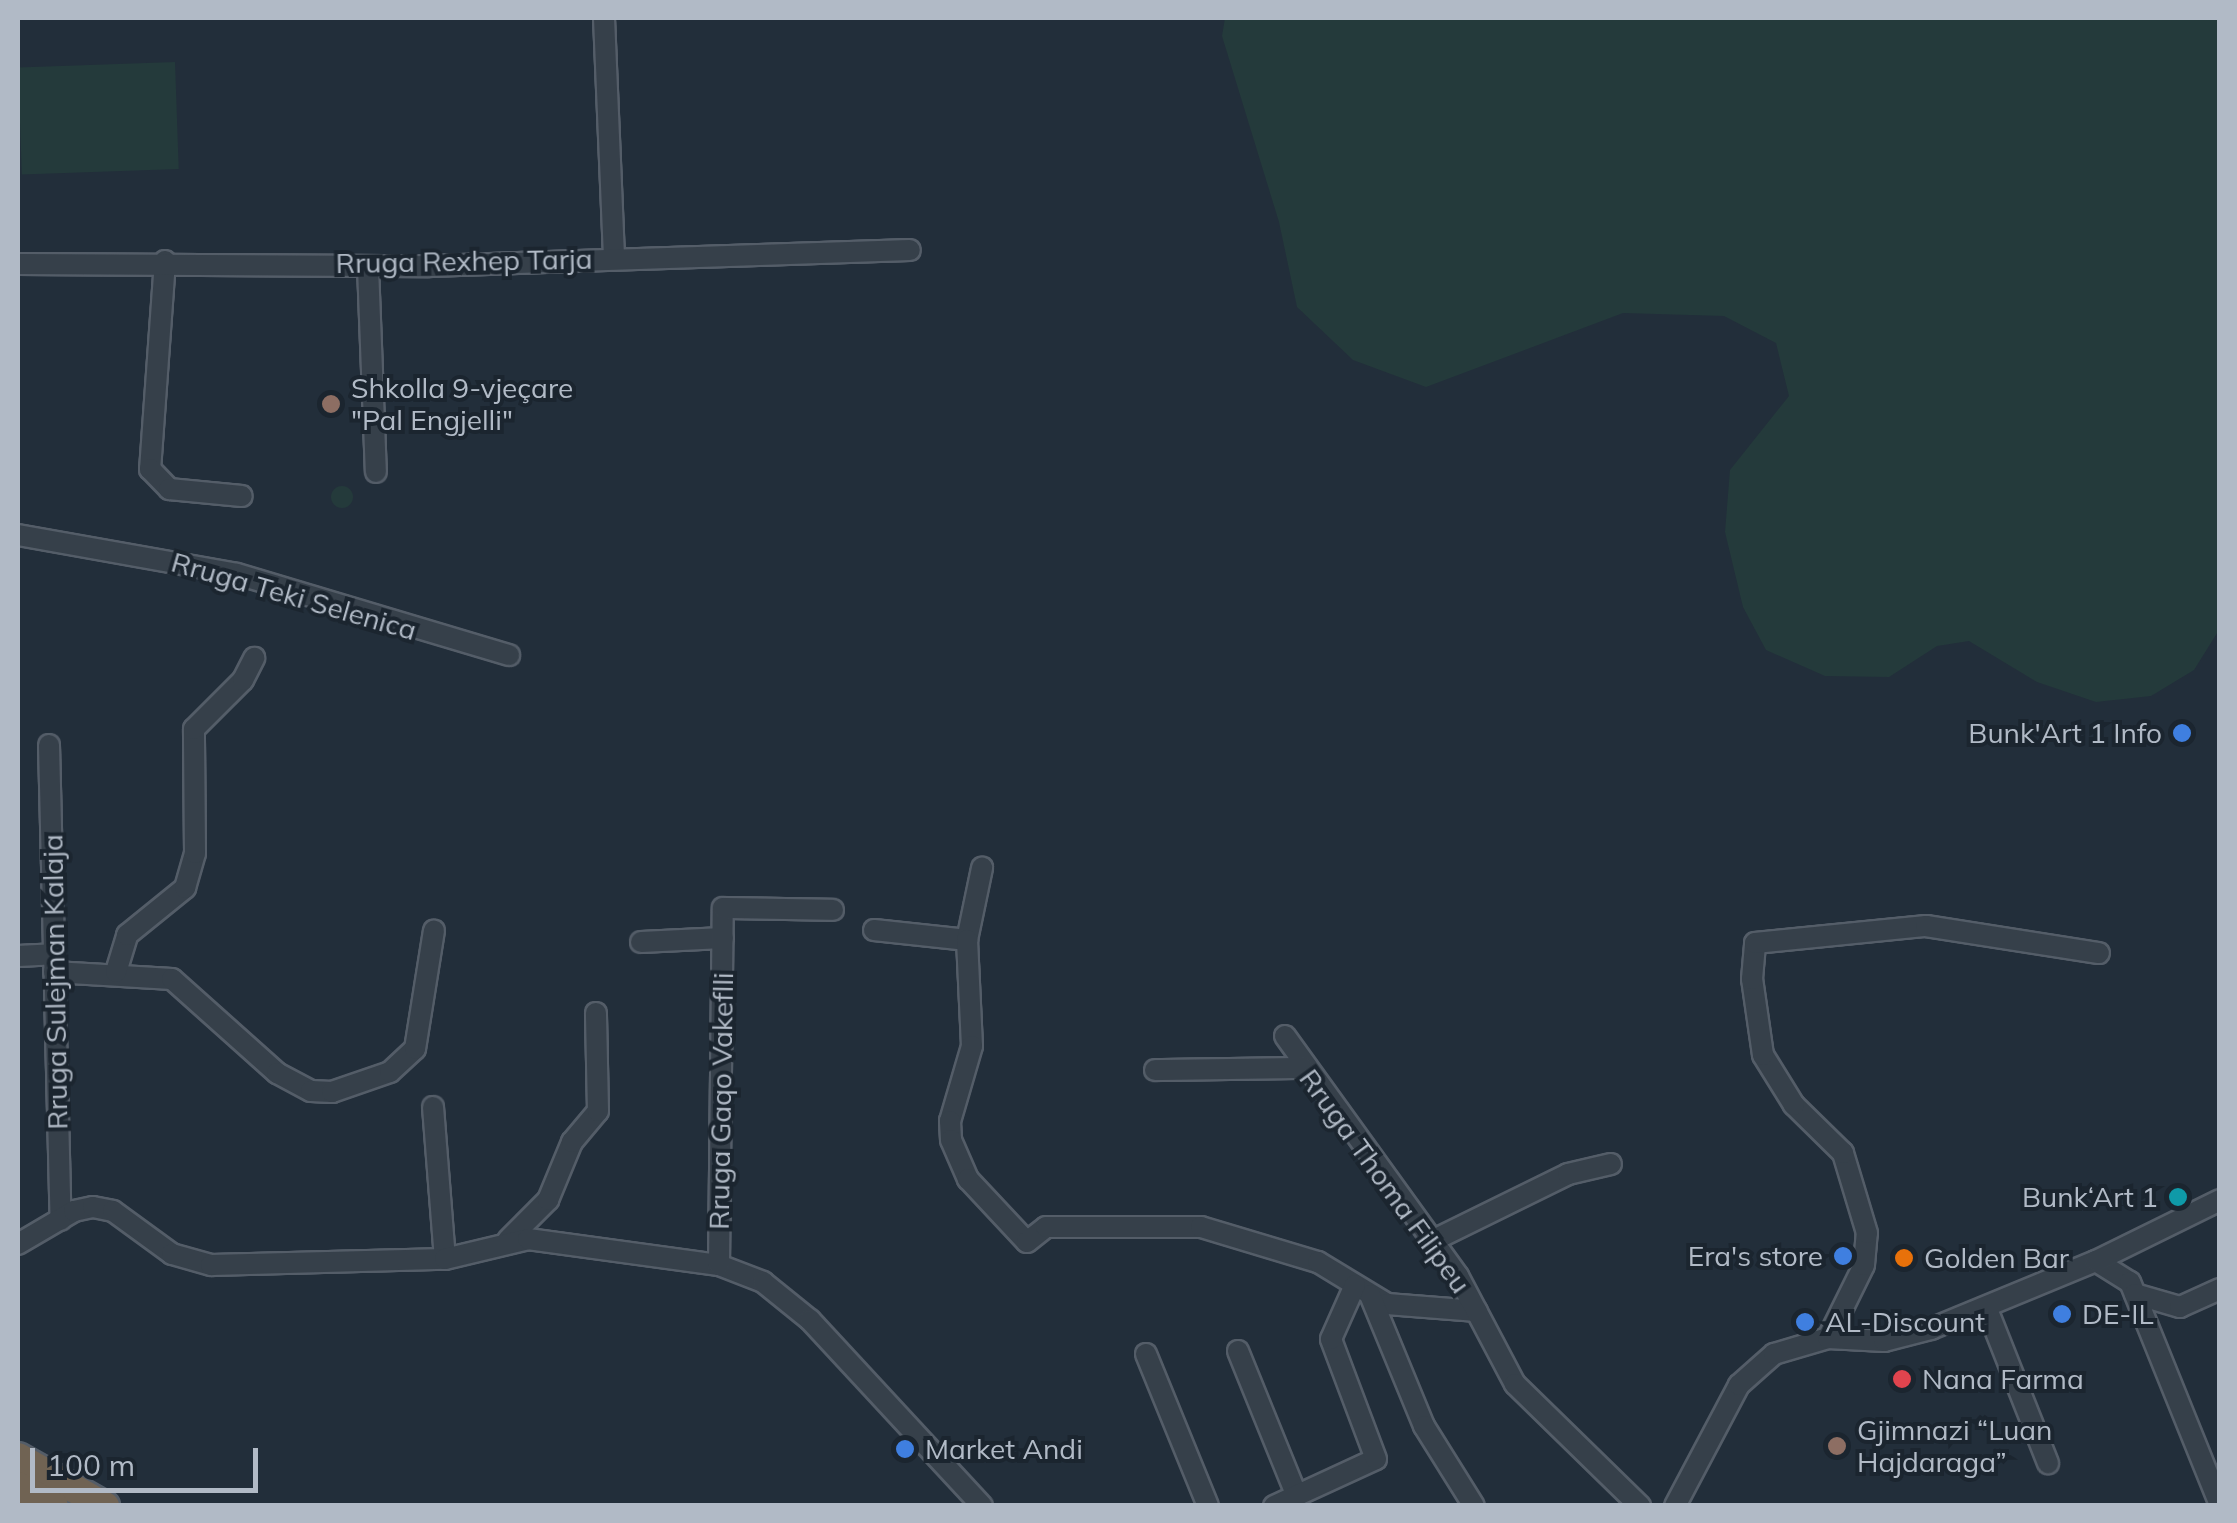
<!DOCTYPE html>
<meta charset="utf-8">
<style>
body{margin:0}
#map{position:relative;width:2237px;height:1523px;overflow:hidden;background:#222e3a;font-family:Mulish,sans-serif}
div>[style]{position:absolute}
.green>*{inset:0;background:#243a3b;transform-origin:0 0}
.round{border-radius:50%}
.roads{filter:drop-shadow(2px 0 #545d68) drop-shadow(-2px 0 #545d68) drop-shadow(0 2px #545d68) drop-shadow(0 -2px #545d68)}
.minor>*{height:20px;margin:-10px;padding:0 10px;transform-origin:10px;border-radius:10px;background:#36404a}
.highway>*{height:28px;margin:-14px;padding:0 14px;transform-origin:14px;border-radius:14px;background:#706353}
.dots>*{width:28px;height:28px;translate:-50% -50%;box-sizing:border-box;border:5px solid #1b252f;border-radius:50%}
span{translate:-50% -50%;white-space:nowrap;text-align:center;line-height:1.15;-webkit-text-stroke:8px #1b252f;paint-order:stroke}
.street-label{font-size:28px;color:#b1bac6}
.poi-label{font-size:28px;color:#b1bac6}
.left{translate:0 -50%;text-align:left}
.right{translate:-100% -50%;text-align:right}
.frame{position:absolute;inset:0;border:20px solid #b1bac6;pointer-events:none}
.scale{position:absolute;left:30px;top:1448px;width:228px;height:45px;box-sizing:border-box;border:5px solid #b1bac6;border-top:0;padding-left:12px;font-size:30px;line-height:35px;white-space:nowrap;color:#b1bac6;-webkit-text-stroke:8px #1b252f;paint-order:stroke}
</style>
<div id="map">
<div class="green">
<i style="clip-path:polygon(1225px 18px,2219px 18px,2219px 630px,2194px 670px,2151px 696px,2096px 702px,2037px 682px,1969px 641px,1937px 646px,1889px 677px,1825px 676px,1766px 650px,1743px 607px,1725px 532px,1730px 470px,1789px 396px,1776px 343px,1724px 316px,1623px 313px,1426px 387px,1353px 360px,1297px 307px,1279px 222px,1222px 36px)"></i>
<i style="left:175px;top:62px;width:107px;height:157px;rotate:88deg"></i>
<i class="round" style="left:331px;top:486px;width:22px;height:22px"></i>
</div>
<div class="roads">
<div class="minor">
<i style="left:604px;top:18px;width:240px;rotate:87.6deg"></i>
<i style="left:165px;top:261px;width:209px;rotate:94.1deg"></i>
<i style="left:150px;top:469px;width:28px;rotate:46deg"></i>
<i style="left:169px;top:489px;width:73px;rotate:5.5deg"></i>
<i style="left:18px;top:264px;width:412px;rotate:0.3deg"></i>
<i style="left:430px;top:266px;width:480px;rotate:-1.9deg"></i>
<i style="left:368px;top:267px;width:205px;rotate:87.8deg"></i>
<i style="left:18px;top:535px;width:222px;rotate:10.1deg"></i>
<i style="left:237px;top:574px;width:284px;rotate:16.6deg"></i>
<i style="left:49px;top:745px;width:475px;rotate:88.6deg"></i>
<i style="left:874px;top:930px;width:94px;rotate:6.1deg"></i>
<i style="left:967px;top:940px;width:74px;rotate:-78.2deg"></i>
<i style="left:967px;top:940px;width:106px;rotate:87.3deg"></i>
<i style="left:972px;top:1046px;width:78px;rotate:106.3deg"></i>
<i style="left:950px;top:1121px;width:19px;rotate:87deg"></i>
<i style="left:951px;top:1140px;width:43px;rotate:66.4deg"></i>
<i style="left:968px;top:1179px;width:86px;rotate:46.9deg"></i>
<i style="left:1027px;top:1242px;width:24px;rotate:-38deg"></i>
<i style="left:1046px;top:1227px;width:155px"></i>
<i style="left:1201px;top:1227px;width:122px;rotate:16.7deg"></i>
<i style="left:1318px;top:1262px;width:81px;rotate:31.3deg"></i>
<i style="left:1387px;top:1304px;width:90px;rotate:4.4deg"></i>
<i style="left:641px;top:942px;width:82px;rotate:-2.8deg"></i>
<i style="left:18px;top:956px;width:35px;rotate:-3deg"></i>
<i style="left:54px;top:972px;width:118px;rotate:3.4deg"></i>
<i style="left:172px;top:979px;width:141px;rotate:41.8deg"></i>
<i style="left:277px;top:1073px;width:38px;rotate:28deg"></i>
<i style="left:311px;top:1091px;width:21px;rotate:3deg"></i>
<i style="left:332px;top:1092px;width:61px;rotate:-19deg"></i>
<i style="left:390px;top:1072px;width:34px;rotate:-43deg"></i>
<i style="left:415px;top:1049px;width:120px;rotate:-80.9deg"></i>
<i style="left:116px;top:972px;width:39px;rotate:-73deg"></i>
<i style="left:127px;top:935px;width:75px;rotate:-39deg"></i>
<i style="left:185px;top:888px;width:36px;rotate:-74deg"></i>
<i style="left:195px;top:853px;width:124px;rotate:-90.5deg"></i>
<i style="left:194px;top:729px;width:69px;rotate:-45deg"></i>
<i style="left:243px;top:680px;width:25px;rotate:-63deg"></i>
<i style="left:1285px;top:1036px;width:296px;rotate:54.2deg"></i>
<i style="left:1458px;top:1276px;width:122px;rotate:62.2deg"></i>
<i style="left:1515px;top:1384px;width:175px;rotate:44.3deg"></i>
<i style="left:1155px;top:1070px;width:149px;rotate:-0.8deg"></i>
<i style="left:433px;top:1107px;width:152px;rotate:85.5deg"></i>
<i style="left:508px;top:1240px;width:57px;rotate:-45deg"></i>
<i style="left:548px;top:1200px;width:63px;rotate:-67.5deg"></i>
<i style="left:572px;top:1142px;width:40px;rotate:-50deg"></i>
<i style="left:598px;top:1111px;width:98px;rotate:-91.2deg"></i>
<i style="left:1434px;top:1240px;width:149px;rotate:-26.2deg"></i>
<i style="left:1568px;top:1174px;width:44px;rotate:-13.1deg"></i>
<i style="left:18px;top:1244px;width:65px;rotate:-30.5deg"></i>
<i style="left:74px;top:1211px;width:19px;rotate:-12deg"></i>
<i style="left:93px;top:1207px;width:20px;rotate:11deg"></i>
<i style="left:113px;top:1211px;width:73px;rotate:36.1deg"></i>
<i style="left:172px;top:1254px;width:41px;rotate:15.8deg"></i>
<i style="left:211px;top:1265px;width:234px;rotate:-1.5deg"></i>
<i style="left:445px;top:1259px;width:85px;rotate:-13.5deg"></i>
<i style="left:528px;top:1239px;width:193px;rotate:7.8deg"></i>
<i style="left:719px;top:1265px;width:47px;rotate:21.1deg"></i>
<i style="left:763px;top:1282px;width:60px;rotate:39deg"></i>
<i style="left:810px;top:1320px;width:253px;rotate:47.2deg"></i>
<i style="left:2096px;top:1261px;width:40px;rotate:32deg"></i>
<i style="left:2130px;top:1282px;width:240px;rotate:68deg"></i>
<i style="left:719px;top:1265px;width:357px;rotate:-89.4deg"></i>
<i style="left:723px;top:908px;width:110px;rotate:1deg"></i>
<i style="left:2135px;top:1294px;width:47px;rotate:16.1deg"></i>
<i style="left:2180px;top:1307px;width:44px;rotate:-24.2deg"></i>
<i style="left:1370px;top:1295px;width:142px;rotate:67.6deg"></i>
<i style="left:1424px;top:1426px;width:94px;rotate:58deg"></i>
<i style="left:1987px;top:1309px;width:166px;rotate:68.4deg"></i>
<i style="left:1828px;top:1338px;width:81px;rotate:-63.7deg"></i>
<i style="left:1864px;top:1265px;width:32px;rotate:-85deg"></i>
<i style="left:1867px;top:1233px;width:84px;rotate:-106.7deg"></i>
<i style="left:1843px;top:1153px;width:69px;rotate:-135.6deg"></i>
<i style="left:1794px;top:1105px;width:59px;rotate:-121.8deg"></i>
<i style="left:1763px;top:1055px;width:77px;rotate:-98.2deg"></i>
<i style="left:1752px;top:979px;width:36px;rotate:-85deg"></i>
<i style="left:1755px;top:943px;width:172px;rotate:-5.7deg"></i>
<i style="left:1926px;top:926px;width:175px;rotate:8.9deg"></i>
<i style="left:1238px;top:1351px;width:154px;rotate:67.9deg"></i>
<i style="left:1146px;top:1354px;width:164px;rotate:67.8deg"></i>
<i style="left:1274px;top:1506px;width:112px;rotate:-24.7deg"></i>
<i style="left:1376px;top:1459px;width:128px;rotate:-110.6deg"></i>
<i style="left:1331px;top:1339px;width:59px;rotate:-66deg"></i>
<i style="left:1675px;top:1506px;width:137px;rotate:-62.1deg"></i>
<i style="left:1739px;top:1385px;width:47px;rotate:-41.5deg"></i>
<i style="left:1774px;top:1354px;width:56px;rotate:-16.5deg"></i>
<i style="left:1828px;top:1338px;width:56px;rotate:3.1deg"></i>
<i style="left:1884px;top:1341px;width:49px;rotate:-14.3deg"></i>
<i style="left:1931px;top:1329px;width:178px;rotate:-22.4deg"></i>
<i style="left:2096px;top:1261px;width:138px;rotate:-26.2deg"></i>
</div>
<div class="highway">
<i style="left:18px;top:1457px;width:100px;rotate:29.4deg"></i>
<i style="left:18px;top:1486px;width:41px;rotate:29.1deg"></i>
</div>
</div>
<div class="dots">
<i style="left:331px;top:404px;background:#8d6e63"></i>
<i style="left:2182px;top:733px;background:#3f7fe0"></i>
<i style="left:2178px;top:1197px;background:#0f9aa8"></i>
<i style="left:1843px;top:1256px;background:#3f7fe0"></i>
<i style="left:1904px;top:1258px;background:#e8710a"></i>
<i style="left:2062px;top:1314px;background:#3f7fe0"></i>
<i style="left:1805px;top:1322px;background:#3f7fe0"></i>
<i style="left:1902px;top:1379px;background:#e0444e"></i>
<i style="left:1837px;top:1446px;background:#8d6e63"></i>
<i style="left:905px;top:1449px;background:#3f7fe0"></i>
</div>
<div class="street-label">
<span style="left:464px;top:261px;rotate:-1deg">Rruga Rexhep Tarja</span>
<span style="left:294px;top:596px;rotate:16deg">Rruga Teki Selenica</span>
<span style="left:55px;top:982px;rotate:-91deg">Rruga Sulejman Kalaja</span>
<span style="left:721px;top:1101px;rotate:-89deg">Rruga Gaqo Vakeflli</span>
<span style="left:1385px;top:1181px;rotate:54deg">Rruga Thoma Filipeu</span>
</div>
<div class="poi-label">
<span class="left" style="left:351px;top:404px">Shkolla 9-vjeçare<br>"Pal Engjelli"</span>
<span class="right" style="left:2162px;top:733px">Bunk'Art 1 Info</span>
<span class="right" style="left:2158px;top:1197px">Bunk‘Art 1</span>
<span class="right" style="left:1823px;top:1256px">Era's store</span>
<span class="left" style="left:1924px;top:1258px">Golden Bar</span>
<span class="left" style="left:2082px;top:1314px">DE-IL</span>
<span class="left" style="left:1825px;top:1322px">AL-Discount</span>
<span class="left" style="left:1922px;top:1379px">Nana Farma</span>
<span class="left" style="left:1857px;top:1446px">Gjimnazi “Luan<br>Hajdaraga”</span>
<span class="left" style="left:925px;top:1449px">Market Andi</span>
</div>
<div class="frame"></div>
<div class="scale">100 m</div>
</div>
